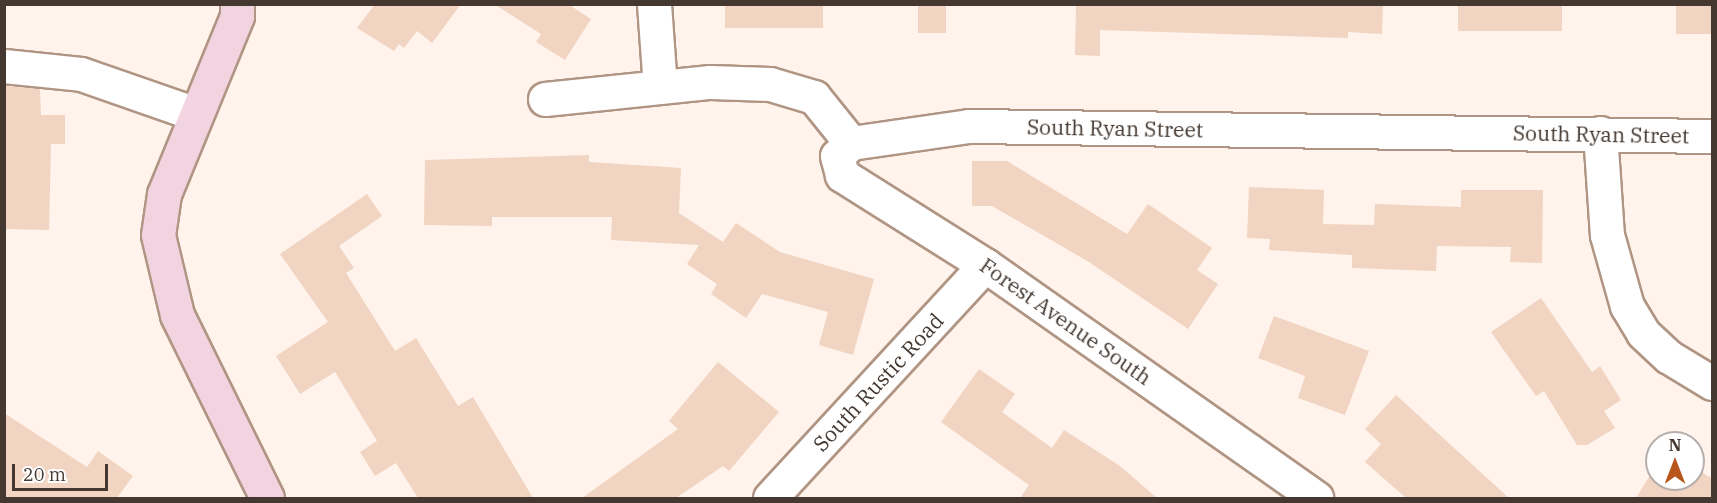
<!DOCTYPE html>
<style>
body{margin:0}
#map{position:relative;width:1717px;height:503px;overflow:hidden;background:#fff3eb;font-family:"IBM Plex Serif",serif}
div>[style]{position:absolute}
.building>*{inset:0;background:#f1d4c1;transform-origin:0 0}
.roads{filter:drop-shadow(2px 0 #b09584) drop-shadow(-2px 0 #b09584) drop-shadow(0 2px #b09584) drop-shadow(0 -2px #b09584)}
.street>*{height:33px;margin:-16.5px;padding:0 16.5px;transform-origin:16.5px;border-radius:16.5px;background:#fff}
.secondary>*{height:33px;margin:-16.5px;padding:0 16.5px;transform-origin:16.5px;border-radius:16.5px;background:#f2d4e0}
span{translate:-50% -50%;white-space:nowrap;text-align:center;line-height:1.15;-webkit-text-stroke:4.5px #fff;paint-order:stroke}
.street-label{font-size:21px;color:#443831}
.frame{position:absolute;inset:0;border:6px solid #443831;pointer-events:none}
.north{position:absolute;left:1645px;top:431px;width:60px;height:60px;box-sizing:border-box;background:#fff;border:2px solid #b4afad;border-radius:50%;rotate:0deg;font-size:16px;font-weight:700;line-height:24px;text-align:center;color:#443831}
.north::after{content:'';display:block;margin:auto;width:21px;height:27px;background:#b7551a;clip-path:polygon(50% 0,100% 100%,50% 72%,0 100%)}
.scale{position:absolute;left:12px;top:464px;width:96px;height:27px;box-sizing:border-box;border:3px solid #443831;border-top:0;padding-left:8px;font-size:18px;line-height:21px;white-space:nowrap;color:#443831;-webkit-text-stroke:4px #fff;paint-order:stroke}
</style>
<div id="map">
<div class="building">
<i style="clip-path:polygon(375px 4px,461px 4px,432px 43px,417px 31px,404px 48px,399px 44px,394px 51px,357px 28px)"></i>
<i style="clip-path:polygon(494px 4px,568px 4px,591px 19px,565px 60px,536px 42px,541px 34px)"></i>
<i style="left:725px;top:4px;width:98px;height:24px"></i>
<i style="left:918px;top:4px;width:28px;height:29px"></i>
<i style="clip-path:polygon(1076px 4px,1383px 4px,1382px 34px,1348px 32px,1348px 38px,1100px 30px,1100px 56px,1075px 55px)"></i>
<i style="left:1458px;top:4px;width:104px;height:27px"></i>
<i style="left:1676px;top:4px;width:37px;height:30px"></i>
<i style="clip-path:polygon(4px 86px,40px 89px,41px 115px,65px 115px,65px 144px,51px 144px,49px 230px,4px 229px)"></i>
<i style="clip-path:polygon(589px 155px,589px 162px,681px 168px,679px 213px,723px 242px,736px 223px,780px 252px,874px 279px,853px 355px,819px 345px,828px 312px,762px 294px,746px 318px,711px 294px,717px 284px,687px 264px,699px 245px,611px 240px,612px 217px,492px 217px,492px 226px,424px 225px,425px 160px)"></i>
<i style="clip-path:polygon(972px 161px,1007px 161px,1127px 234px,1148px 204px,1212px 248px,1197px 270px,1218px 284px,1188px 329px,1089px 262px,992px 206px,972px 206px)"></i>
<i style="clip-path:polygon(1249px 187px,1324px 190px,1323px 224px,1374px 225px,1375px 204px,1461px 207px,1461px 190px,1543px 190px,1542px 263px,1510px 262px,1511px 247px,1437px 246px,1436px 271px,1352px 268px,1352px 255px,1269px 250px,1270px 239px,1247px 238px)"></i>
<i style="clip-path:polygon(367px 194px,382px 216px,339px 246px,354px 268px,346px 273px,395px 351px,416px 338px,458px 406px,473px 397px,533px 498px,418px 498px,396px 463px,375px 476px,360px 452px,377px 441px,335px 372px,300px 394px,276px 356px,328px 322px,280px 254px)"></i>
<i style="clip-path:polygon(1541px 298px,1592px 372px,1600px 366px,1621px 400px,1604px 411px,1615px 428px,1587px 445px,1577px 445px,1544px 391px,1536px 396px,1491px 332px)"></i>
<i style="clip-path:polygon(1274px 316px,1369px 351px,1345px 415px,1298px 398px,1305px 376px,1258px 358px)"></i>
<i style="clip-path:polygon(718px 362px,779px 412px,729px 471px,723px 466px,676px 498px,582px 498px,678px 429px,669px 421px)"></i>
<i style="clip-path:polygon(979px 369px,1015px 394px,1002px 412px,1052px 448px,1064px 430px,1120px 466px,1157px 498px,1020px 498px,1029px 485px,941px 422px)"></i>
<i style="clip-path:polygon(1396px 395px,1509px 498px,1406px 498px,1365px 462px,1381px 444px,1365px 429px)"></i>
<i style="clip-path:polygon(4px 413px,87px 467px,98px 451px,133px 476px,117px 498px,4px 498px)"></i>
<i style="clip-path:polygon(1657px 464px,1657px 479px,1693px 479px,1693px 467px,1713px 479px,1713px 498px,1636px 498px)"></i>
</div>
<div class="roads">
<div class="street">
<i style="left:654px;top:4px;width:83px;rotate:85.9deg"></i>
<i style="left:4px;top:66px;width:77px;rotate:5.9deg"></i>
<i style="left:81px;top:74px;width:122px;rotate:19.2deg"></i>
<i style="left:545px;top:99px;width:166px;rotate:-5.9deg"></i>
<i style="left:710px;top:82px;width:60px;rotate:1.9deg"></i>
<i style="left:770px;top:84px;width:46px;rotate:16.5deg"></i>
<i style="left:814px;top:97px;width:59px;rotate:51.2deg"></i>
<i style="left:851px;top:143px;width:119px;rotate:-8.2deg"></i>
<i style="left:969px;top:126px;width:743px;rotate:0.77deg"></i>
<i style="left:1600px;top:133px;width:102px;rotate:86.1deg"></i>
<i style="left:1607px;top:235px;width:74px;rotate:74.3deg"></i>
<i style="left:1627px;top:306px;width:31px;rotate:59deg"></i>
<i style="left:1643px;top:333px;width:35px;rotate:43deg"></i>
<i style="left:1669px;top:357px;width:50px;rotate:31.2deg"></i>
<i style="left:851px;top:143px;width:19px;rotate:137deg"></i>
<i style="left:837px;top:156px;width:20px;rotate:75deg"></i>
<i style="left:842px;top:175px;width:169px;rotate:32.2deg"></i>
<i style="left:985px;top:265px;width:405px;rotate:35.1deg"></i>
<i style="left:770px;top:498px;width:317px;rotate:-47.3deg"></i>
</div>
<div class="secondary">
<i style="left:237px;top:4px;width:12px;rotate:90deg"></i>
<i style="left:237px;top:16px;width:192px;rotate:112.3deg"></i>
<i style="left:164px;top:194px;width:41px;rotate:98.3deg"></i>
<i style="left:158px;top:235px;width:82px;rotate:76.6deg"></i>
<i style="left:177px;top:315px;width:204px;rotate:63.8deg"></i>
</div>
</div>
<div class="street-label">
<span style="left:1115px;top:128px;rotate:1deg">South Ryan Street</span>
<span style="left:1601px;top:134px;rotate:1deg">South Ryan Street</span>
<span style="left:1066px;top:321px;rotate:35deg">Forest Avenue South</span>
<span style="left:878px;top:382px;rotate:-47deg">South Rustic Road</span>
</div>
<div class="frame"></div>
<div class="north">N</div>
<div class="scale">20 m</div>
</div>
